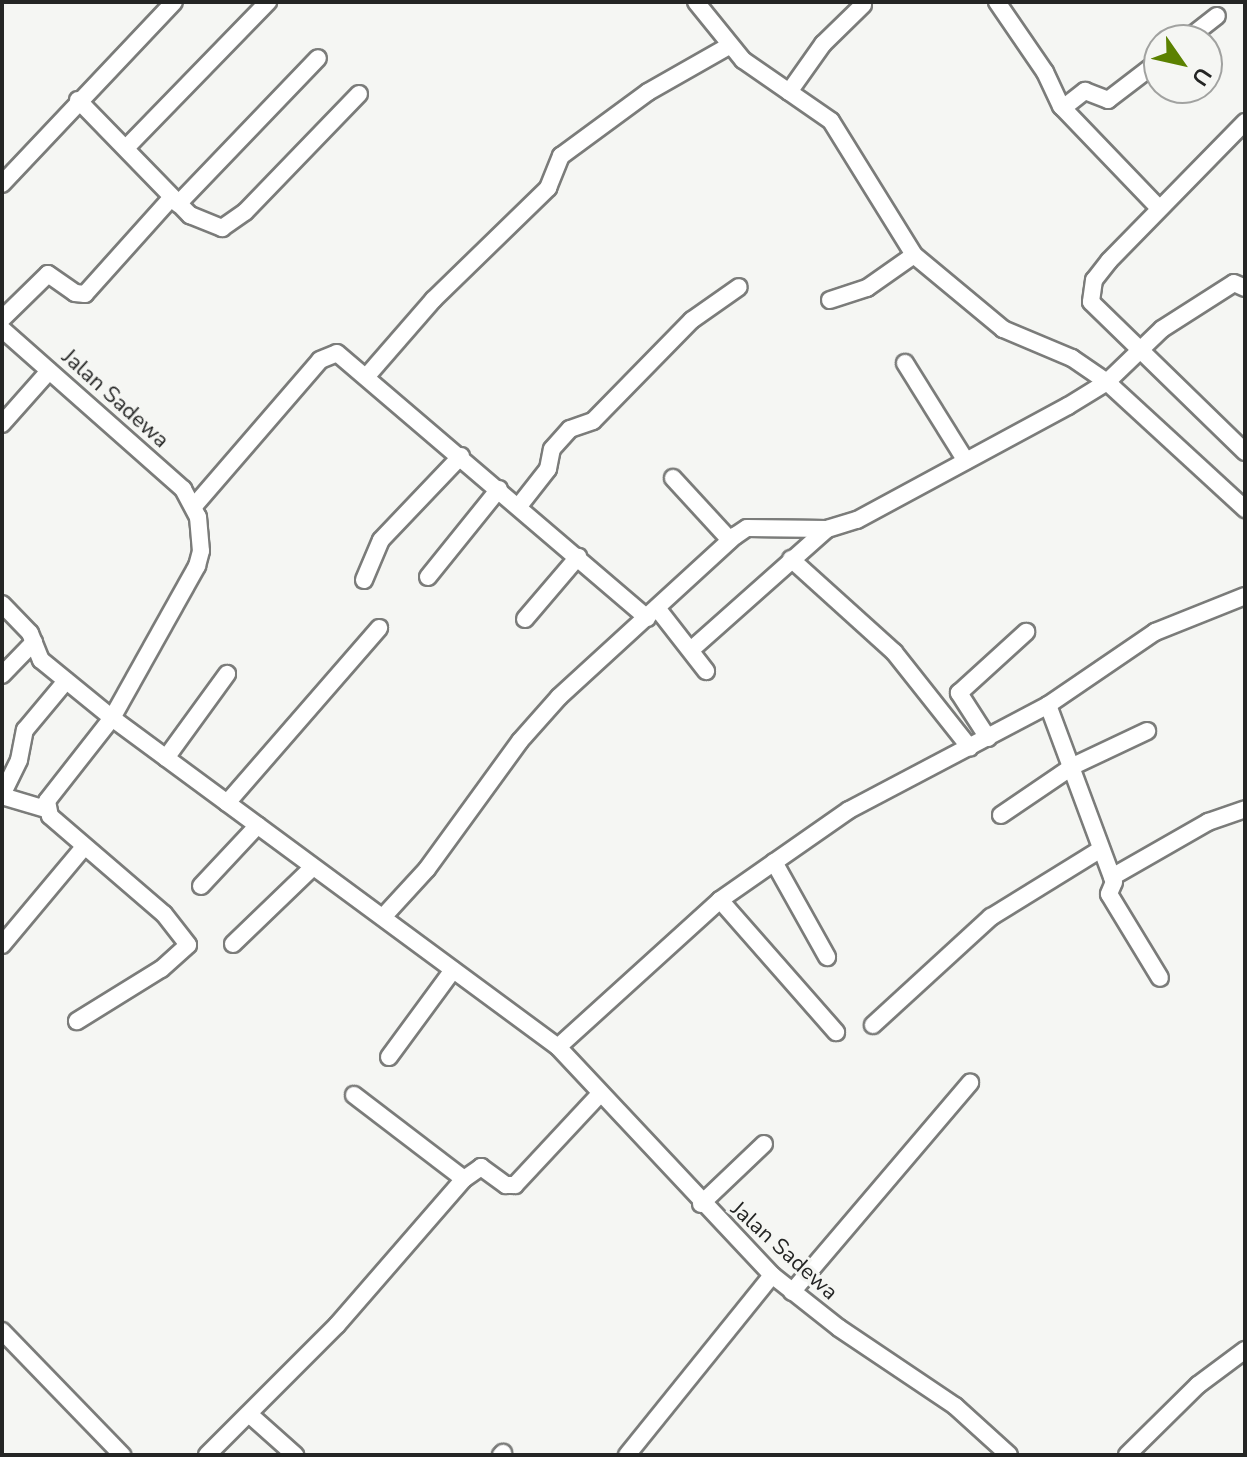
<!DOCTYPE html>
<style>
body{margin:0}
#map{position:relative;width:1247px;height:1457px;overflow:hidden;background:#f5f6f3;font-family:"Nunito Sans",sans-serif}
div>[style]{position:absolute}
.roads{filter:drop-shadow(2px 0 #7b7c7a) drop-shadow(-2px 0 #7b7c7a) drop-shadow(0 2px #7b7c7a) drop-shadow(0 -2px #7b7c7a)}
.minor>*{height:16px;margin:-8px;padding:0 8px;transform-origin:8px;border-radius:8px;background:#fff}
span{translate:-50% -50%;white-space:nowrap;text-align:center;line-height:1.15;-webkit-text-stroke:6px #f5f6f3;paint-order:stroke}
.street-label{font-size:22px;color:#242524}
.frame{position:absolute;inset:0;border:4px solid #242524;pointer-events:none}
.north{position:absolute;left:1143px;top:24px;width:80px;height:80px;box-sizing:border-box;background:#f5f6f3;border:2px solid #a1a2a0;border-radius:50%;rotate:124deg;font-size:22px;font-weight:700;line-height:32px;text-align:center;color:#242524}
.north::after{content:'';display:block;margin:auto;width:28px;height:36px;background:#5b8100;clip-path:polygon(50% 0,100% 100%,50% 72%,0 100%)}
</style>
<div id="map">
<div class="roads">
<div class="minor">
<i style="left:696px;top:2px;width:75px;rotate:51deg"></i>
<i style="left:743px;top:60px;width:107px;rotate:34.7deg"></i>
<i style="left:831px;top:121px;width:158px;rotate:58.2deg"></i>
<i style="left:914px;top:255px;width:116px;rotate:39.7deg"></i>
<i style="left:1003px;top:329px;width:75px;rotate:22.8deg"></i>
<i style="left:1072px;top:358px;width:42px;rotate:34.4deg"></i>
<i style="left:1107px;top:382px;width:188px;rotate:42.6deg"></i>
<i style="left:997px;top:2px;width:85px;rotate:55.6deg"></i>
<i style="left:1045px;top:72px;width:38px;rotate:65deg"></i>
<i style="left:1061px;top:106px;width:140px;rotate:46.2deg"></i>
<i style="left:1186px;top:40px;width:39px;rotate:-38deg"></i>
<i style="left:789px;top:92px;width:59px;rotate:-54.7deg"></i>
<i style="left:823px;top:44px;width:56px;rotate:-44.3deg"></i>
<i style="left:78px;top:100px;width:161px;rotate:45.8deg"></i>
<i style="left:190px;top:215px;width:35px;rotate:22deg"></i>
<i style="left:222px;top:228px;width:28px;rotate:-35deg"></i>
<i style="left:245px;top:212px;width:164px;rotate:-46deg"></i>
<i style="left:1063px;top:108px;width:28px;rotate:-38deg"></i>
<i style="left:1085px;top:91px;width:25px;rotate:21deg"></i>
<i style="left:1108px;top:100px;width:64px;rotate:-37.4deg"></i>
<i style="left:1245px;top:122px;width:194px;rotate:134.4deg"></i>
<i style="left:1109px;top:261px;width:24px;rotate:128deg"></i>
<i style="left:1094px;top:280px;width:22px;rotate:98deg"></i>
<i style="left:1091px;top:302px;width:215px;rotate:44.2deg"></i>
<i style="left:126px;top:148px;width:204px;rotate:-45.8deg"></i>
<i style="left:2px;top:184px;width:250px;rotate:-46.6deg"></i>
<i style="left:178px;top:204px;width:202px;rotate:-46.2deg"></i>
<i style="left:830px;top:300px;width:39px;rotate:-18deg"></i>
<i style="left:867px;top:288px;width:57px;rotate:-35.1deg"></i>
<i style="left:2px;top:319px;width:64px;rotate:-44.4deg"></i>
<i style="left:48px;top:274px;width:33px;rotate:35deg"></i>
<i style="left:75px;top:293px;width:10px;rotate:6deg"></i>
<i style="left:85px;top:294px;width:129px;rotate:-48.1deg"></i>
<i style="left:2px;top:329px;width:242px;rotate:41.5deg"></i>
<i style="left:183px;top:489px;width:32px;rotate:62deg"></i>
<i style="left:198px;top:517px;width:34px;rotate:85deg"></i>
<i style="left:201px;top:551px;width:16px;rotate:105deg"></i>
<i style="left:197px;top:566px;width:174px;rotate:119.2deg"></i>
<i style="left:112px;top:718px;width:554px;rotate:36.42deg"></i>
<i style="left:558px;top:1047px;width:313px;rotate:46.8deg"></i>
<i style="left:772px;top:1275px;width:85px;rotate:38.3deg"></i>
<i style="left:839px;top:1328px;width:140px;rotate:33.9deg"></i>
<i style="left:955px;top:1406px;width:73px;rotate:42.2deg"></i>
<i style="left:905px;top:363px;width:115px;rotate:58.1deg"></i>
<i style="left:367px;top:376px;width:101px;rotate:-49deg"></i>
<i style="left:433px;top:300px;width:161px;rotate:-44.2deg"></i>
<i style="left:548px;top:188px;width:35px;rotate:-68deg"></i>
<i style="left:561px;top:156px;width:108px;rotate:-36.3deg"></i>
<i style="left:648px;top:92px;width:93px;rotate:-29.6deg"></i>
<i style="left:2px;top:424px;width:71px;rotate:-48.4deg"></i>
<i style="left:673px;top:478px;width:84px;rotate:47.4deg"></i>
<i style="left:195px;top:505px;width:191px;rotate:-49.2deg"></i>
<i style="left:320px;top:360px;width:18px;rotate:-22deg"></i>
<i style="left:337px;top:353px;width:408px;rotate:40.5deg"></i>
<i style="left:519px;top:506px;width:47px;rotate:-51.9deg"></i>
<i style="left:548px;top:469px;width:20px;rotate:-79deg"></i>
<i style="left:552px;top:449px;width:27px;rotate:-48deg"></i>
<i style="left:570px;top:429px;width:24px;rotate:-19deg"></i>
<i style="left:593px;top:421px;width:141px;rotate:-45.6deg"></i>
<i style="left:692px;top:320px;width:57px;rotate:-35.1deg"></i>
<i style="left:791px;top:559px;width:139px;rotate:42.1deg"></i>
<i style="left:894px;top:652px;width:122px;rotate:51.6deg"></i>
<i style="left:428px;top:577px;width:113px;rotate:-51.1deg"></i>
<i style="left:364px;top:580px;width:43px;rotate:-67deg"></i>
<i style="left:381px;top:540px;width:116px;rotate:-46.4deg"></i>
<i style="left:2px;top:604px;width:40px;rotate:46deg"></i>
<i style="left:30px;top:633px;width:29px;rotate:68deg"></i>
<i style="left:41px;top:660px;width:92px;rotate:39.2deg"></i>
<i style="left:112px;top:718px;width:105px;rotate:128.1deg"></i>
<i style="left:47px;top:801px;width:15px;rotate:79deg"></i>
<i style="left:50px;top:816px;width:150px;rotate:40.7deg"></i>
<i style="left:164px;top:914px;width:39px;rotate:52deg"></i>
<i style="left:188px;top:945px;width:36px;rotate:138deg"></i>
<i style="left:161px;top:969px;width:99px;rotate:148.2deg"></i>
<i style="left:657px;top:608px;width:80px;rotate:52.1deg"></i>
<i style="left:525px;top:619px;width:82px;rotate:-49.5deg"></i>
<i style="left:692px;top:649px;width:181px;rotate:-41.6deg"></i>
<i style="left:2px;top:675px;width:46px;rotate:-45.9deg"></i>
<i style="left:1048px;top:705px;width:189px;rotate:69.6deg"></i>
<i style="left:1114px;top:882px;width:13px;rotate:113deg"></i>
<i style="left:1109px;top:894px;width:98px;rotate:58.7deg"></i>
<i style="left:988px;top:738px;width:54px;rotate:-122.8deg"></i>
<i style="left:959px;top:693px;width:91px;rotate:-42.3deg"></i>
<i style="left:166px;top:758px;width:104px;rotate:-54deg"></i>
<i style="left:2px;top:795px;width:39px;rotate:-64deg"></i>
<i style="left:19px;top:760px;width:31px;rotate:-79deg"></i>
<i style="left:25px;top:730px;width:64px;rotate:-50.1deg"></i>
<i style="left:2px;top:796px;width:46px;rotate:16.5deg"></i>
<i style="left:227px;top:803px;width:232px;rotate:-49deg"></i>
<i style="left:1001px;top:815px;width:87px;rotate:-34.2deg"></i>
<i style="left:1073px;top:766px;width:82px;rotate:-25.3deg"></i>
<i style="left:774px;top:862px;width:109px;rotate:60.8deg"></i>
<i style="left:1112px;top:877px;width:111px;rotate:-29.8deg"></i>
<i style="left:1208px;top:822px;width:39px;rotate:-19deg"></i>
<i style="left:201px;top:886px;width:83px;rotate:-46.9deg"></i>
<i style="left:720px;top:900px;width:176px;rotate:48.7deg"></i>
<i style="left:383px;top:917px;width:65px;rotate:-47.5deg"></i>
<i style="left:427px;top:869px;width:158px;rotate:-54deg"></i>
<i style="left:520px;top:741px;width:59px;rotate:-48.4deg"></i>
<i style="left:559px;top:697px;width:239px;rotate:-42.5deg"></i>
<i style="left:735px;top:536px;width:14px;rotate:-34deg"></i>
<i style="left:747px;top:528px;width:80px;rotate:0.7deg"></i>
<i style="left:827px;top:529px;width:31px;rotate:-17deg"></i>
<i style="left:857px;top:520px;width:240px;rotate:-28.4deg"></i>
<i style="left:1068px;top:406px;width:46px;rotate:-31.6deg"></i>
<i style="left:1107px;top:382px;width:76px;rotate:-43.9deg"></i>
<i style="left:1162px;top:329px;width:85px;rotate:-32.6deg"></i>
<i style="left:1234px;top:283px;width:12px;rotate:24deg"></i>
<i style="left:233px;top:944px;width:111px;rotate:-43.9deg"></i>
<i style="left:2px;top:945px;width:128px;rotate:-50.1deg"></i>
<i style="left:873px;top:1025px;width:160px;rotate:-42.5deg"></i>
<i style="left:991px;top:917px;width:129px;rotate:-31.7deg"></i>
<i style="left:558px;top:1047px;width:219px;rotate:-42.2deg"></i>
<i style="left:720px;top:900px;width:157px;rotate:-34.9deg"></i>
<i style="left:849px;top:810px;width:225px;rotate:-27.8deg"></i>
<i style="left:1048px;top:705px;width:130px;rotate:-34.3deg"></i>
<i style="left:1155px;top:632px;width:97px;rotate:-21.8deg"></i>
<i style="left:389px;top:1057px;width:108px;rotate:-53.7deg"></i>
<i style="left:354px;top:1095px;width:138px;rotate:37.4deg"></i>
<i style="left:701px;top:1204px;width:87px;rotate:-43.6deg"></i>
<i style="left:792px;top:1292px;width:275px;rotate:-49.6deg"></i>
<i style="left:2px;top:1331px;width:173px;rotate:45.9deg"></i>
<i style="left:249px;top:1414px;width:62px;rotate:41.7deg"></i>
<i style="left:207px;top:1455px;width:184px;rotate:-45deg"></i>
<i style="left:337px;top:1325px;width:194px;rotate:-49deg"></i>
<i style="left:464px;top:1179px;width:21px;rotate:-35deg"></i>
<i style="left:481px;top:1167px;width:31px;rotate:36deg"></i>
<i style="left:506px;top:1185px;width:9px"></i>
<i style="left:515px;top:1185px;width:125px;rotate:-47deg"></i>
<i style="left:501px;top:1455px;width:3px;rotate:-45deg"></i>
<i style="left:627px;top:1455px;width:231px;rotate:-51.1deg"></i>
<i style="left:1127px;top:1455px;width:100px;rotate:-44.6deg"></i>
<i style="left:1198px;top:1385px;width:59px;rotate:-36.7deg"></i>
</div>
</div>
<div class="street-label">
<span style="left:115px;top:399px;rotate:42deg">Jalan Sadewa</span>
<span style="left:784px;top:1251px;rotate:42deg">Jalan Sadewa</span>
</div>
<div class="frame"></div>
<div class="north">U</div>
</div>
